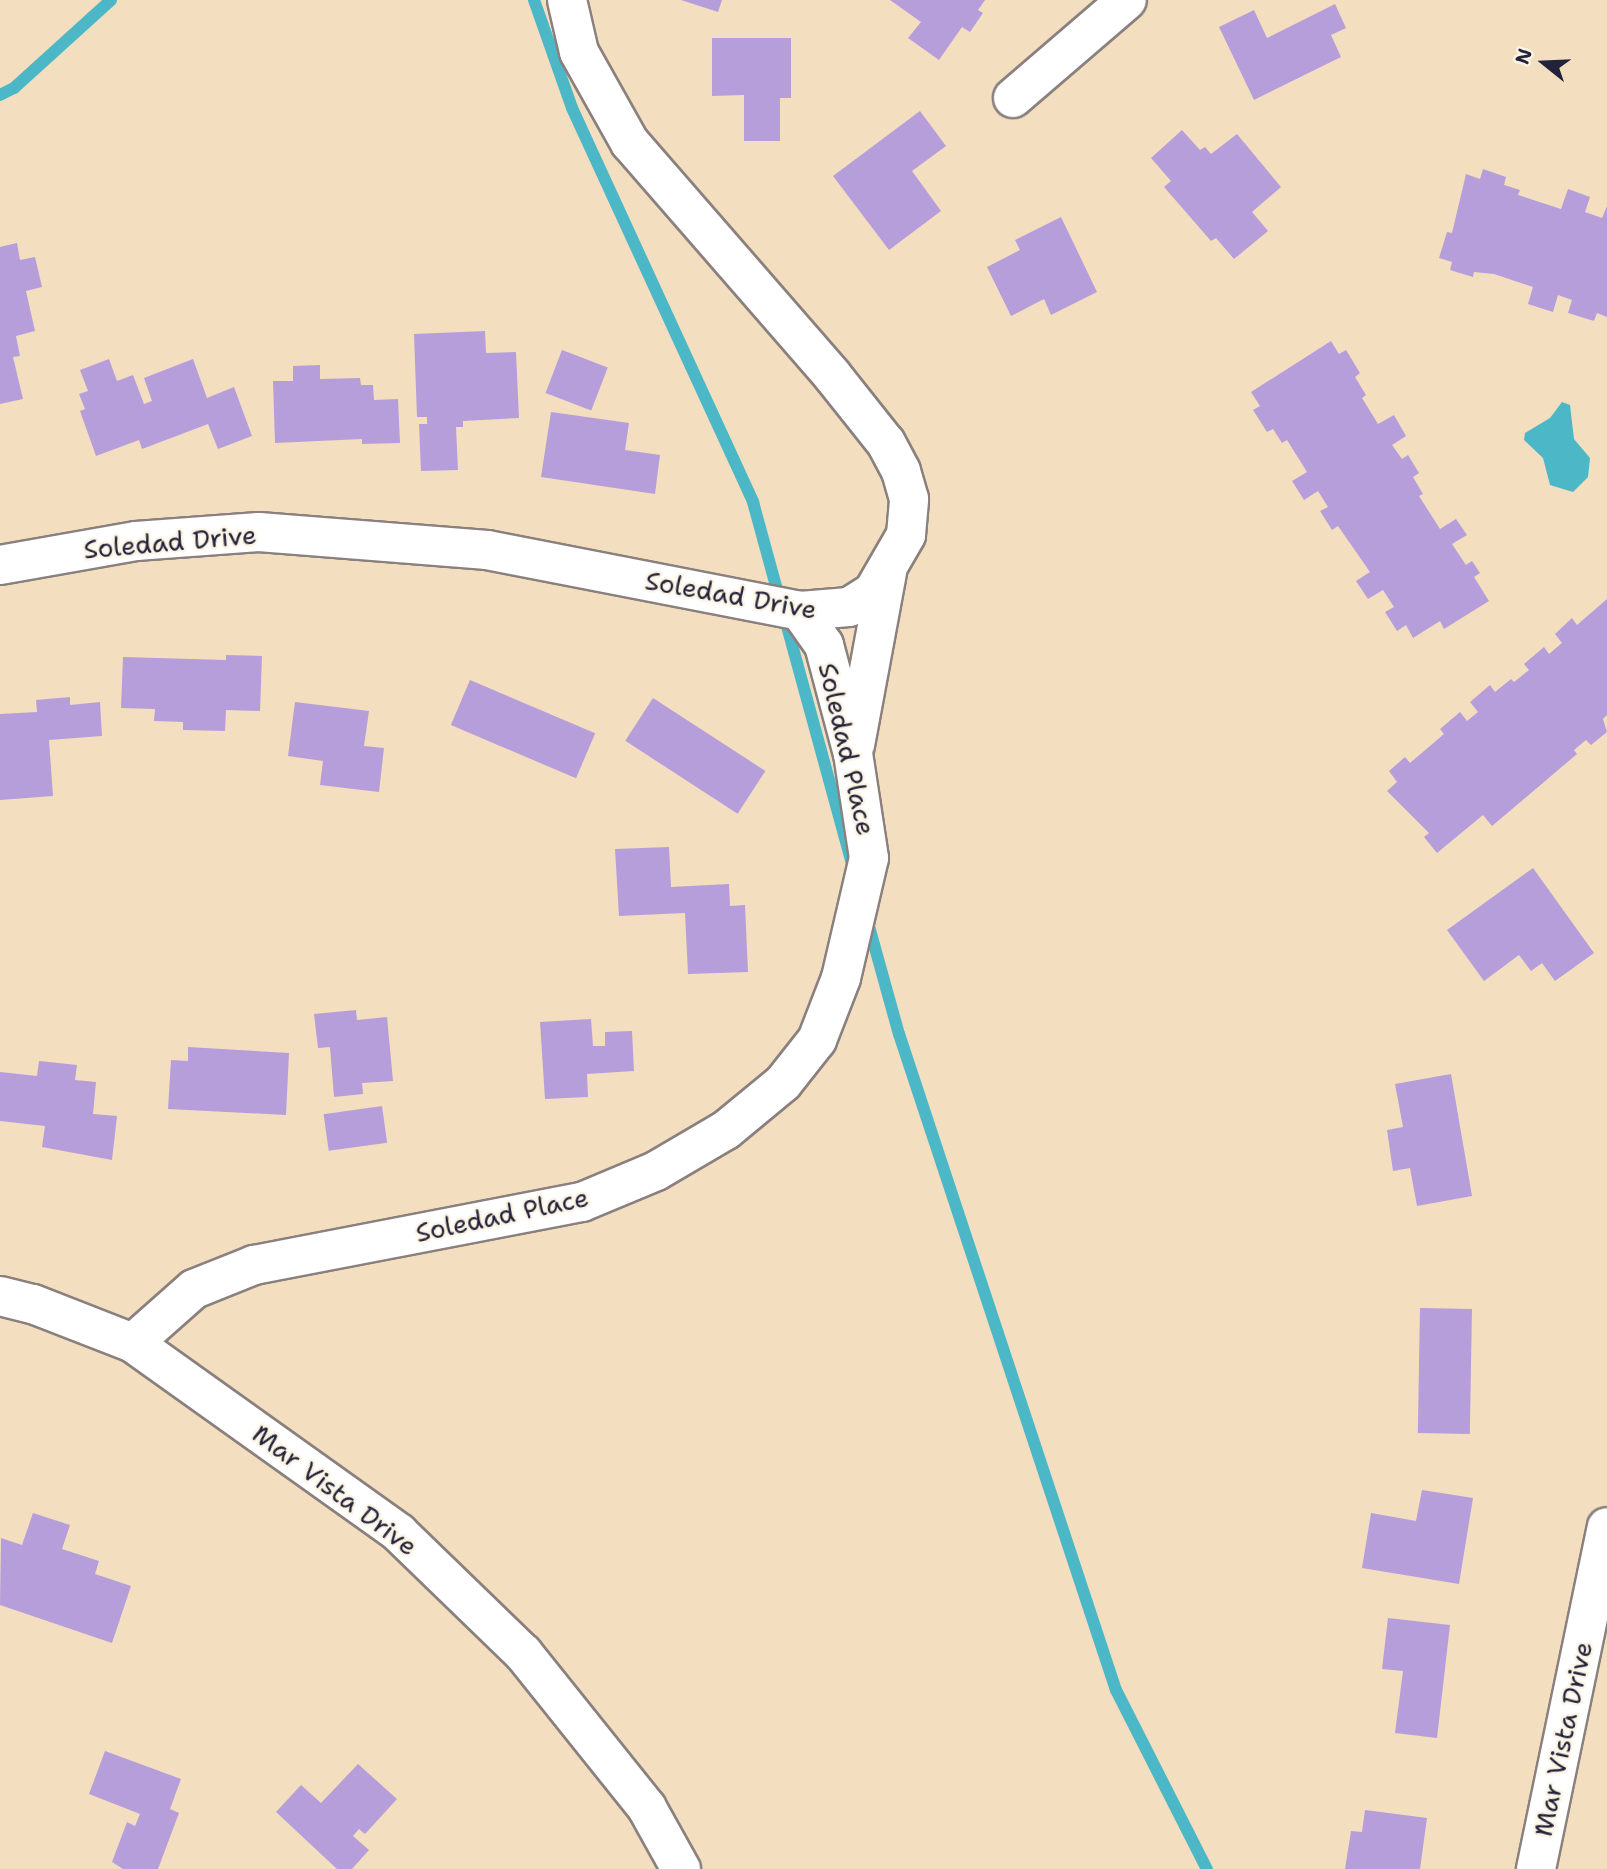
<!DOCTYPE html>
<style>
body{margin:0}
#map{position:relative;width:1607px;height:1869px;overflow:hidden;background:#f3dec0;font-family:"Shantell Sans",sans-serif}
div>[style]{position:absolute}
.water>*{inset:0;background:#4cb8c7}
.stream>*{height:12px;margin:-6px;padding:0 6px;transform-origin:6px;border-radius:6px;background:#4cb8c7}
.building>*{inset:0;background:#b69eda;transform-origin:0 0}
.roads{filter:drop-shadow(2px 0 #8a807e) drop-shadow(-2px 0 #8a807e) drop-shadow(0 2px #8a807e) drop-shadow(0 -2px #8a807e)}
.minor>*{height:38px;margin:-19px;padding:0 19px;transform-origin:19px;border-radius:19px;background:#fff}
span{translate:-50% -50%;white-space:nowrap;text-align:center;line-height:1.15;-webkit-text-stroke:5px #fcf5e5;paint-order:stroke}
.street-label{font-size:26px;color:#22223b}
.north{position:absolute;left:1509px;top:28px;width:70px;height:70px;-webkit-text-stroke:5px #fcf5e5;paint-order:stroke;rotate:288deg;font-size:19px;font-weight:700;line-height:28px;text-align:center;color:#22223b}
.north::after{content:'';display:block;margin:auto;width:24px;height:32px;background:#22223b;clip-path:polygon(50% 0,100% 100%,50% 72%,0 100%)}
</style>
<div id="map">
<div class="water">
<i style="clip-path:polygon(1562px 402px,1570px 405px,1574px 439px,1590px 458px,1588px 477px,1573px 492px,1550px 485px,1543px 458px,1524px 440px,1525px 433px,1550px 418px)"></i>
</div>
<div class="stream">
<i style="left:534px;top:0;width:114px;rotate:70.6deg"></i>
<i style="left:572px;top:108px;width:434px;rotate:65.3deg"></i>
<i style="left:753px;top:502px;width:375px;rotate:74.7deg"></i>
<i style="left:0;top:95px;width:16px;rotate:-27deg"></i>
<i style="left:14px;top:88px;width:131px;rotate:-42.2deg"></i>
<i style="left:867px;top:919px;width:119px;rotate:74.5deg"></i>
<i style="left:899px;top:1034px;width:691px;rotate:71.7deg"></i>
<i style="left:1116px;top:1690px;width:201px;rotate:63.1deg"></i>
</div>
<div class="building">
<i style="clip-path:polygon(681px 0,722px 0,718px 12px)"></i>
<i style="clip-path:polygon(890px 0,985px 0,978px 10px,983px 13px,970px 32px,962px 27px,939px 60px,908px 38px,921px 22px)"></i>
<i style="clip-path:polygon(1335px 4px,1346px 28px,1331px 35px,1341px 57px,1254px 100px,1219px 27px,1254px 10px,1267px 38px)"></i>
<i style="clip-path:polygon(712px 38px,791px 38px,791px 98px,780px 98px,780px 141px,744px 141px,744px 95px,712px 96px)"></i>
<i style="clip-path:polygon(920px 111px,946px 146px,912px 171px,941px 211px,889px 250px,833px 176px)"></i>
<i style="clip-path:polygon(1182px 130px,1200px 150px,1205px 147px,1211px 154px,1237px 134px,1281px 187px,1252px 212px,1268px 231px,1234px 259px,1216px 238px,1211px 241px,1164px 187px,1171px 181px,1151px 158px)"></i>
<i style="clip-path:polygon(1483px 169px,1506px 177px,1504px 185px,1520px 190px,1518px 195px,1561px 209px,1568px 189px,1590px 197px,1585px 212px,1602px 218px,1607px 206px,1607px 317px,1597px 313px,1594px 321px,1568px 313px,1572px 300px,1558px 295px,1553px 312px,1528px 304px,1533px 287px,1494px 274px,1474px 272px,1473px 277px,1450px 270px,1452px 262px,1439px 258px,1447px 232px,1452px 233px,1466px 174px,1480px 179px)"></i>
<i style="clip-path:polygon(1061px 217px,1097px 292px,1051px 315px,1044px 299px,1011px 316px,987px 267px,1020px 250px,1015px 240px)"></i>
<i style="clip-path:polygon(17px 243px,20px 260px,35px 257px,42px 287px,26px 291px,35px 331px,16px 336px,20px 356px,13px 357px,23px 399px,0 404px,0 247px)"></i>
<i style="clip-path:polygon(485px 331px,486px 353px,516px 352px,519px 418px,463px 421px,463px 427px,456px 427px,458px 470px,421px 471px,419px 424px,427px 424px,427px 417px,417px 417px,414px 334px)"></i>
<i style="clip-path:polygon(1331px 341px,1339px 354px,1346px 350px,1360px 373px,1355px 377px,1366px 395px,1362px 398px,1378px 424px,1394px 415px,1406px 436px,1392px 445px,1402px 459px,1408px 455px,1419px 473px,1413px 477px,1423px 494px,1419px 496px,1440px 529px,1456px 519px,1467px 535px,1452px 544px,1466px 565px,1472px 561px,1480px 573px,1474px 577px,1489px 601px,1444px 629px,1440px 621px,1413px 638px,1406px 625px,1397px 631px,1385px 612px,1394px 607px,1383px 590px,1368px 599px,1356px 581px,1370px 572px,1338px 526px,1332px 530px,1320px 511px,1328px 507px,1318px 491px,1304px 500px,1292px 481px,1307px 472px,1287px 440px,1282px 443px,1273px 429px,1267px 432px,1253px 410px,1260px 406px,1251px 392px)"></i>
<i style="left:562px;top:350px;width:49px;height:46px;rotate:21deg"></i>
<i style="clip-path:polygon(109px 359px,117px 381px,133px 375px,144px 404px,152px 401px,144px 378px,193px 359px,207px 398px,234px 387px,252px 436px,218px 449px,208px 424px,142px 449px,139px 440px,96px 456px,80px 411px,85px 409px,79px 394px,88px 391px,80px 370px)"></i>
<i style="clip-path:polygon(320px 365px,320px 379px,360px 378px,361px 385px,373px 385px,374px 400px,398px 399px,400px 443px,362px 444px,362px 439px,275px 443px,273px 381px,293px 381px,293px 366px)"></i>
<i style="clip-path:polygon(551px 412px,629px 423px,625px 450px,660px 455px,655px 494px,541px 477px)"></i>
<i style="clip-path:polygon(1607px 599px,1607px 715px,1603px 719px,1607px 732px,1591px 745px,1586px 740px,1574px 750px,1577px 754px,1492px 826px,1483px 815px,1437px 853px,1424px 837px,1429px 833px,1387px 791px,1397px 782px,1389px 771px,1405px 757px,1410px 763px,1444px 734px,1440px 729px,1460px 712px,1467px 721px,1478px 712px,1470px 702px,1490px 685px,1495px 692px,1511px 679px,1514px 682px,1529px 670px,1524px 664px,1544px 647px,1549px 654px,1562px 643px,1555px 634px,1572px 618px,1577px 625px)"></i>
<i style="clip-path:polygon(226px 655px,262px 656px,260px 711px,226px 710px,225px 731px,183px 730px,183px 722px,154px 721px,155px 709px,121px 708px,123px 657px,226px 660px)"></i>
<i style="left:470px;top:680px;width:136px;height:49px;rotate:23deg"></i>
<i style="clip-path:polygon(70px 697px,70px 705px,100px 702px,102px 736px,49px 740px,53px 796px,0 800px,0 714px,37px 712px,36px 700px)"></i>
<i style="left:653px;top:698px;width:134px;height:51px;rotate:33deg"></i>
<i style="clip-path:polygon(295px 702px,369px 711px,364px 746px,384px 748px,379px 792px,320px 785px,323px 761px,288px 756px)"></i>
<i style="clip-path:polygon(669px 847px,671px 887px,729px 884px,730px 906px,745px 905px,748px 972px,688px 974px,685px 913px,619px 916px,615px 849px)"></i>
<i style="clip-path:polygon(1533px 868px,1594px 953px,1555px 981px,1542px 963px,1531px 971px,1519px 955px,1484px 981px,1447px 930px)"></i>
<i style="clip-path:polygon(356px 1010px,357px 1020px,387px 1017px,393px 1081px,362px 1083px,363px 1094px,334px 1097px,330px 1047px,318px 1048px,314px 1014px)"></i>
<i style="clip-path:polygon(591px 1019px,593px 1046px,605px 1046px,605px 1032px,632px 1031px,634px 1071px,587px 1074px,588px 1097px,545px 1099px,540px 1022px)"></i>
<i style="clip-path:polygon(188px 1047px,289px 1053px,286px 1115px,168px 1109px,171px 1060px,188px 1061px)"></i>
<i style="clip-path:polygon(39px 1061px,77px 1065px,75px 1080px,96px 1082px,93px 1114px,117px 1116px,112px 1160px,42px 1147px,45px 1126px,0 1121px,0 1072px,37px 1076px)"></i>
<i style="clip-path:polygon(1451px 1074px,1472px 1196px,1417px 1206px,1410px 1168px,1393px 1171px,1387px 1130px,1403px 1127px,1395px 1084px)"></i>
<i style="left:382px;top:1106px;width:37px;height:59px;rotate:82deg"></i>
<i style="left:1420px;top:1308px;width:52px;height:125px;rotate:1deg"></i>
<i style="clip-path:polygon(1422px 1490px,1473px 1498px,1459px 1584px,1362px 1568px,1371px 1513px,1416px 1521px)"></i>
<i style="clip-path:polygon(33px 1513px,70px 1525px,62px 1549px,99px 1561px,95px 1574px,131px 1586px,112px 1643px,0 1605px,1px 1538px,22px 1545px)"></i>
<i style="clip-path:polygon(1388px 1618px,1450px 1625px,1437px 1738px,1395px 1733px,1403px 1671px,1382px 1669px)"></i>
<i style="clip-path:polygon(105px 1751px,181px 1779px,170px 1809px,179px 1813px,158px 1869px,123px 1869px,112px 1862px,127px 1822px,135px 1826px,140px 1814px,89px 1794px)"></i>
<i style="clip-path:polygon(358px 1764px,397px 1799px,365px 1834px,359px 1829px,353px 1836px,369px 1850px,352px 1869px,337px 1869px,276px 1812px,301px 1785px,321px 1803px)"></i>
<i style="clip-path:polygon(1365px 1810px,1427px 1818px,1420px 1869px,1345px 1869px,1351px 1831px,1362px 1832px)"></i>
</div>
<div class="roads">
<div class="minor">
<i style="left:1013px;top:98px;width:150px;rotate:-40.7deg"></i>
<i style="left:0;top:565px;width:138px;rotate:-10deg"></i>
<i style="left:136px;top:541px;width:123px;rotate:-4.2deg"></i>
<i style="left:259px;top:532px;width:229px;rotate:4.5deg"></i>
<i style="left:487px;top:550px;width:319px;rotate:11deg"></i>
<i style="left:800px;top:611px;width:49px;rotate:-4.7deg"></i>
<i style="left:849px;top:607px;width:28px;rotate:-32deg"></i>
<i style="left:873px;top:592px;width:66px;rotate:-59.9deg"></i>
<i style="left:906px;top:535px;width:36px;rotate:-85deg"></i>
<i style="left:909px;top:499px;width:29px;rotate:-106deg"></i>
<i style="left:901px;top:471px;width:32px;rotate:-118deg"></i>
<i style="left:886px;top:443px;width:87px;rotate:-128.5deg"></i>
<i style="left:832px;top:375px;width:308px;rotate:-131deg"></i>
<i style="left:630px;top:143px;width:104px;rotate:-119.3deg"></i>
<i style="left:579px;top:52px;width:53px;rotate:-103deg"></i>
<i style="left:855px;top:745px;width:176px;rotate:-79.5deg"></i>
<i style="left:0;top:1296px;width:34px;rotate:14deg"></i>
<i style="left:33px;top:1304px;width:107px;rotate:21.3deg"></i>
<i style="left:133px;top:1343px;width:327px;rotate:35.5deg"></i>
<i style="left:399px;top:1533px;width:173px;rotate:44.1deg"></i>
<i style="left:523px;top:1653px;width:198px;rotate:51.3deg"></i>
<i style="left:647px;top:1808px;width:70px;rotate:60.9deg"></i>
<i style="left:133px;top:1343px;width:81px;rotate:-41.5deg"></i>
<i style="left:194px;top:1289px;width:65px;rotate:-21.8deg"></i>
<i style="left:254px;top:1265px;width:334px;rotate:-10.9deg"></i>
<i style="left:582px;top:1202px;width:80px;rotate:-22.7deg"></i>
<i style="left:656px;top:1171px;width:81px;rotate:-30.4deg"></i>
<i style="left:726px;top:1130px;width:74px;rotate:-39.5deg"></i>
<i style="left:783px;top:1083px;width:55px;rotate:-51.7deg"></i>
<i style="left:817px;top:1040px;width:66px;rotate:-68.8deg"></i>
<i style="left:841px;top:978px;width:123px;rotate:-76.9deg"></i>
<i style="left:869px;top:858px;width:105px;rotate:-98.7deg"></i>
<i style="left:853px;top:754px;width:113px;rotate:-104.9deg"></i>
<i style="left:824px;top:645px;width:42px;rotate:-125.2deg"></i>
<i style="left:1536px;top:1869px;width:349px;rotate:-78.3deg"></i>
</div>
</div>
<div class="street-label">
<span style="left:170px;top:542px;rotate:-5deg">Soledad Drive</span>
<span style="left:731px;top:595px;rotate:10deg">Soledad Drive</span>
<span style="left:847px;top:749px;rotate:77deg">Soledad Place</span>
<span style="left:502px;top:1215px;rotate:-12deg">Soledad Place</span>
<span style="left:335px;top:1490px;rotate:37deg">Mar Vista Drive</span>
<span style="left:1563px;top:1739px;rotate:-78deg">Mar Vista Drive</span>
</div>
<div class="north">N</div>
</div>
